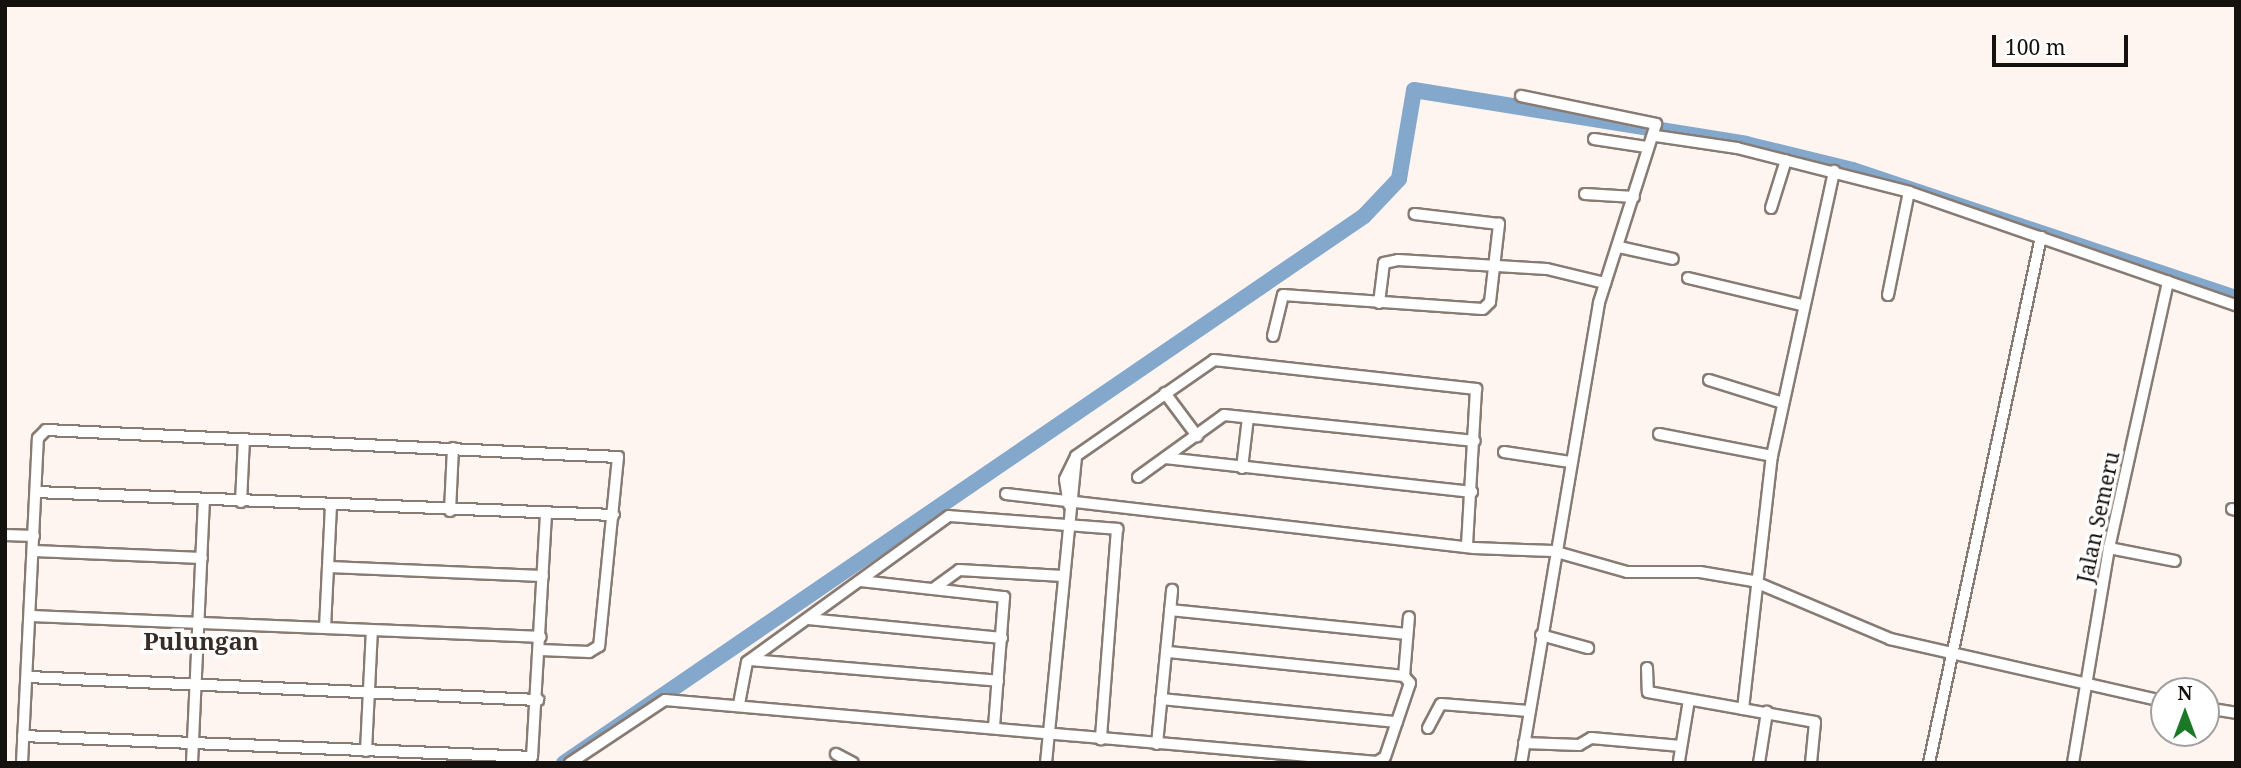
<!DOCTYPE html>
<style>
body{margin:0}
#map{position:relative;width:2241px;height:768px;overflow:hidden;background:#fef5f1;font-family:"Noto Serif",serif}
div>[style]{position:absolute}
.river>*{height:16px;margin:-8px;padding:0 8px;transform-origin:8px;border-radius:8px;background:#84a8cc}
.roads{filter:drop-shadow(2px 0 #877b73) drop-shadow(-2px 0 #877b73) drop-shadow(0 2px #877b73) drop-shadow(0 -2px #877b73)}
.street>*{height:10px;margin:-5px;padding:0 5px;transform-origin:5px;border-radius:5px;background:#fff}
span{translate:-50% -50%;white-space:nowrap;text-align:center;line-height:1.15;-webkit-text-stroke:7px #fff;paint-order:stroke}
.street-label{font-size:21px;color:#15110e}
.quarter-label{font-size:24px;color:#372c26;font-weight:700}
.frame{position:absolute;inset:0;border:7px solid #15110e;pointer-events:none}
.north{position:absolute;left:2150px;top:677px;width:70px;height:70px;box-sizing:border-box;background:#fff;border:2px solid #a1a09f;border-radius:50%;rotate:0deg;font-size:19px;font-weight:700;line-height:28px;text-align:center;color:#15110e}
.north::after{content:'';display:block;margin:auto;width:24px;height:32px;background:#1b7827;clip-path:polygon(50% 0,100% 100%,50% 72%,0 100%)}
.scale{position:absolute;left:1992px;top:35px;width:136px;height:32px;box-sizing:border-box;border:4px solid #15110e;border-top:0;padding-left:9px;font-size:21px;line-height:24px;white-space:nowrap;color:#15110e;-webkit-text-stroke:5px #fff;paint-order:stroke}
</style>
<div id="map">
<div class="river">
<i style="left:564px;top:763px;width:969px;rotate:-34.36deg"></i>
<i style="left:1364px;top:216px;width:51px;rotate:-46.6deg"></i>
<i style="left:1399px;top:179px;width:90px;rotate:-80.4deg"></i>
<i style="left:1414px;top:90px;width:336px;rotate:9.2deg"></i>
<i style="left:1746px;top:144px;width:110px;rotate:13.7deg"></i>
<i style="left:1853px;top:170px;width:404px;rotate:18.5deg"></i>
</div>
<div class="roads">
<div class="street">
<i style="left:1521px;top:96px;width:138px;rotate:11.7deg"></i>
<i style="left:1656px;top:124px;width:188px;rotate:107.7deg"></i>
<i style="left:1599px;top:303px;width:467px;rotate:99.6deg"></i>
<i style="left:1656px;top:136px;width:82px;rotate:8.4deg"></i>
<i style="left:1737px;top:148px;width:178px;rotate:14.3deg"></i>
<i style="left:1909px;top:192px;width:346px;rotate:19.1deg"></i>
<i style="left:1594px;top:139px;width:53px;rotate:8.7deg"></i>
<i style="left:1585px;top:194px;width:49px;rotate:3.5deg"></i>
<i style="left:1771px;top:208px;width:50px;rotate:-72.6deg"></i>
<i style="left:1619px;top:247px;width:55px;rotate:12.5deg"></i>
<i style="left:1688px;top:278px;width:116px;rotate:13.4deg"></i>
<i style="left:1888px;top:295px;width:105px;rotate:-78.5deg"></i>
<i style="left:1379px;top:303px;width:40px;rotate:-82.9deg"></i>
<i style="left:1384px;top:263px;width:14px;rotate:-12deg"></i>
<i style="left:1398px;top:260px;width:149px;rotate:3.5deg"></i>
<i style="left:1547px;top:269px;width:60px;rotate:13.6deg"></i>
<i style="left:1273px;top:336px;width:42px;rotate:-76.3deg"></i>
<i style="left:1283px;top:295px;width:200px;rotate:4deg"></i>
<i style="left:1483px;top:309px;width:10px;rotate:-45deg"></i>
<i style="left:1490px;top:302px;width:79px;rotate:-83.4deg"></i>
<i style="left:1499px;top:224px;width:85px;rotate:-173.2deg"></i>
<i style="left:1709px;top:380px;width:77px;rotate:17.3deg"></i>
<i style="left:1165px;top:393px;width:54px;rotate:53.3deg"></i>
<i style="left:1659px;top:434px;width:115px;rotate:11deg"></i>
<i style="left:1504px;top:452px;width:67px;rotate:8.6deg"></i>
<i style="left:1165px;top:458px;width:309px;rotate:6.3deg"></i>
<i style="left:1242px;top:468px;width:50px;rotate:-83.2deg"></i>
<i style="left:1138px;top:477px;width:106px;rotate:-35.8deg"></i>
<i style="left:1224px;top:415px;width:252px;rotate:5.9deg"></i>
<i style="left:36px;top:492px;width:578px;rotate:2.28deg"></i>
<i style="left:1006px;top:494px;width:471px;rotate:6.6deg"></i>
<i style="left:1474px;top:548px;width:79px;rotate:2.2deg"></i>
<i style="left:1553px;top:551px;width:77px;rotate:15.8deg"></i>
<i style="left:1627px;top:572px;width:73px"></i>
<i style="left:1700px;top:572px;width:54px;rotate:9.6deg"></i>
<i style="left:1753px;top:581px;width:149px;rotate:22.9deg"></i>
<i style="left:1890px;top:639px;width:281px;rotate:12.8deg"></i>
<i style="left:241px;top:502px;width:63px;rotate:-87.3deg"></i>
<i style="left:1069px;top:505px;width:26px;rotate:-99deg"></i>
<i style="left:1065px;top:479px;width:25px;rotate:-64deg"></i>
<i style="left:1076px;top:456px;width:168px;rotate:-34.8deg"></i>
<i style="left:1214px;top:360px;width:264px;rotate:6.3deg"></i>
<i style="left:1476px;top:389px;width:154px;rotate:93.3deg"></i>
<i style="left:2232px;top:509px;width:4px;rotate:14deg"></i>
<i style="left:450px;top:511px;width:63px;rotate:-87.3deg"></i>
<i style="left:5px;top:535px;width:29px;rotate:2deg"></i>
<i style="left:2109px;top:548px;width:67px;rotate:11.1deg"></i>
<i style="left:34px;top:551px;width:168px;rotate:2.4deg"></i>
<i style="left:328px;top:567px;width:215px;rotate:2.4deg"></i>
<i style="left:861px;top:581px;width:144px;rotate:6.4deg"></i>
<i style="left:1004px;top:597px;width:129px;rotate:94.4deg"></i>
<i style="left:933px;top:589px;width:32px;rotate:-36deg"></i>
<i style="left:959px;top:570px;width:104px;rotate:3.3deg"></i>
<i style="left:1170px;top:610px;width:238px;rotate:5.8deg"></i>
<i style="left:31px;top:616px;width:510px;rotate:2.36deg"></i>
<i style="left:808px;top:619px;width:195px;rotate:5.6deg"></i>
<i style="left:325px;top:628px;width:122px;rotate:-87.2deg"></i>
<i style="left:1541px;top:635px;width:49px;rotate:15.5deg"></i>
<i style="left:750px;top:660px;width:249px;rotate:4.8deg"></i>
<i style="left:1647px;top:668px;width:24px;rotate:88deg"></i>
<i style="left:1648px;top:692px;width:97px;rotate:10.1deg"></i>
<i style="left:1404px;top:676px;width:59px;rotate:-85.2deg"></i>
<i style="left:28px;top:677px;width:511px;rotate:2.58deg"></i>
<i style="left:1161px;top:699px;width:237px;rotate:5.6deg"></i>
<i style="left:739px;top:704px;width:43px;rotate:-79.2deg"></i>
<i style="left:747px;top:662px;width:249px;rotate:-35.9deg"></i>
<i style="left:949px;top:516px;width:169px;rotate:4.4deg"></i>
<i style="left:1117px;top:529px;width:211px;rotate:94.4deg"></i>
<i style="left:2206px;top:708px;width:30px;rotate:9deg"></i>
<i style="left:1428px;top:728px;width:27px;rotate:-62deg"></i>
<i style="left:1441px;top:704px;width:88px;rotate:4.5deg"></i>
<i style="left:23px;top:736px;width:509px;rotate:2.36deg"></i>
<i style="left:532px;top:757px;width:242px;rotate:-86.7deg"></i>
<i style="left:1524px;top:743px;width:55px;rotate:2.1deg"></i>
<i style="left:1579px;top:745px;width:14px;rotate:-30deg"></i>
<i style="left:1591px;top:738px;width:90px;rotate:5.1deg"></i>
<i style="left:1157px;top:744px;width:155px;rotate:-84.4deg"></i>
<i style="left:366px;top:751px;width:121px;rotate:-87.2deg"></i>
<i style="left:836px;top:754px;width:19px;rotate:28deg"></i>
<i style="left:1679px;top:761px;width:62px;rotate:-80.7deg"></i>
<i style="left:22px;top:763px;width:325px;rotate:-87.2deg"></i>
<i style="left:38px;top:438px;width:11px;rotate:-45deg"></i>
<i style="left:46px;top:430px;width:573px;rotate:2.7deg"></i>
<i style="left:618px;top:457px;width:190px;rotate:95.7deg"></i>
<i style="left:599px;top:646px;width:12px;rotate:149deg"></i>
<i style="left:589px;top:652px;width:49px;rotate:-177.7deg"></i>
<i style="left:192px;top:763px;width:262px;rotate:-87.4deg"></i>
<i style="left:570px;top:763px;width:114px;rotate:-33.6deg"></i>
<i style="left:665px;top:700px;width:715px;rotate:4.98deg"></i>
<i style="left:1377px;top:762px;width:9px;rotate:-32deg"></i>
<i style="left:1385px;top:757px;width:78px;rotate:-71.3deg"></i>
<i style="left:1410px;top:683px;width:9px;rotate:-131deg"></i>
<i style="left:1404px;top:676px;width:239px;rotate:-174.2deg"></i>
<i style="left:1046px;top:763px;width:308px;rotate:-84.4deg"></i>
<i style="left:1759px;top:763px;width:52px;rotate:-81.1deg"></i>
<i style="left:1811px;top:763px;width:41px;rotate:-84.4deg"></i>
<i style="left:1815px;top:722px;width:73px;rotate:-169.8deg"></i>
<i style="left:1743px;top:709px;width:255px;rotate:-83.5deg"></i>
<i style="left:1772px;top:456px;width:292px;rotate:-77.7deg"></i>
<i style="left:1929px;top:763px;width:538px;rotate:-77.98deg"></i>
<i style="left:2073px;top:763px;width:218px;rotate:-80.5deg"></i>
<i style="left:2109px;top:548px;width:273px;rotate:-77.5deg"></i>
</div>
</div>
<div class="street-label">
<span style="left:2098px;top:517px;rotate:-78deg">Jalan Semeru</span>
</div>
<div class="quarter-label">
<span style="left:201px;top:641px">Pulungan</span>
</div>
<div class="frame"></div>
<div class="north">N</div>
<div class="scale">100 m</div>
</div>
